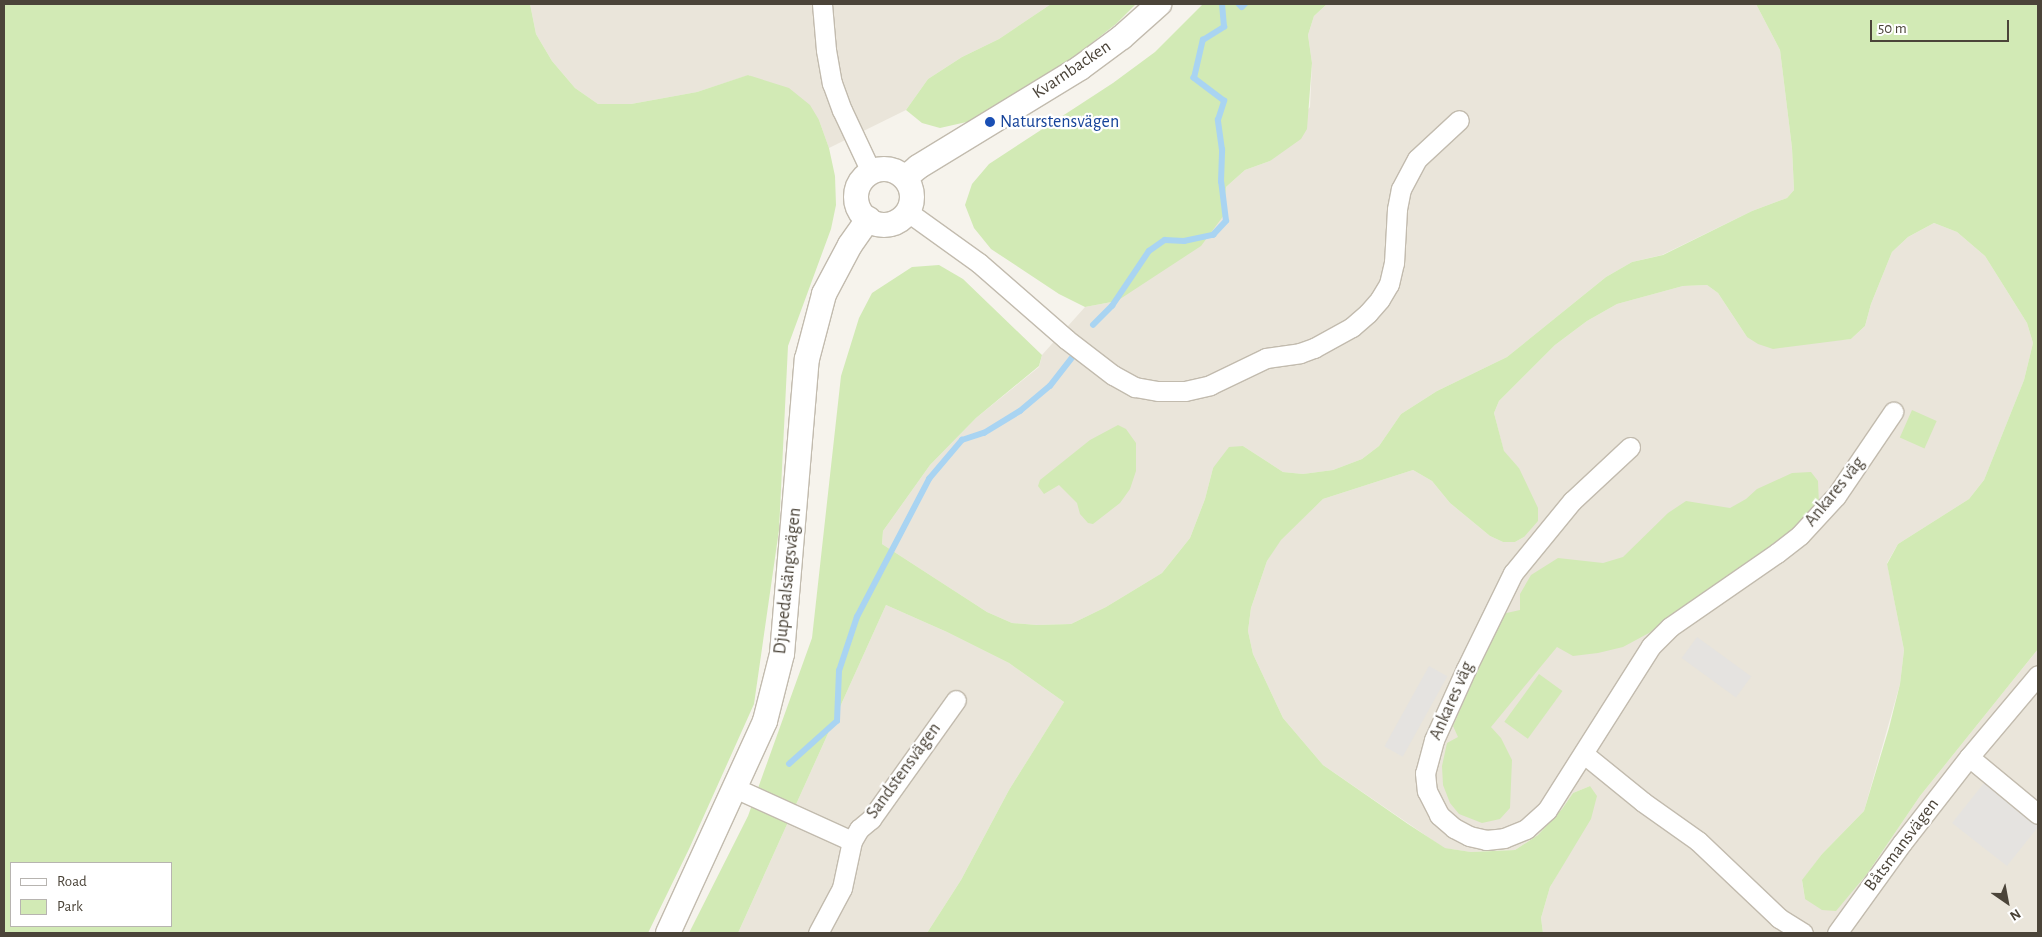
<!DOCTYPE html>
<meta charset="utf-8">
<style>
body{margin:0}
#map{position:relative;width:2042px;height:937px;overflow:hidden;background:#f6f3ec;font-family:"Alegreya Sans",sans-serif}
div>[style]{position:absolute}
.residential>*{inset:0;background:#eae5da}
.green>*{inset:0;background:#d2eab5;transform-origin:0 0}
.parking>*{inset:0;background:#e5e3e0;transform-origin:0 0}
.stream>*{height:5.5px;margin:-2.75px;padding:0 2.75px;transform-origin:2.75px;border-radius:2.75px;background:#a9d4f2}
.roads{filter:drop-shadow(1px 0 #c2bbae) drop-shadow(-1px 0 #c2bbae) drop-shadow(0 1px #c2bbae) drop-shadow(0 -1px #c2bbae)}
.minor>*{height:19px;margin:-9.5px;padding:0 9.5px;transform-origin:9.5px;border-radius:9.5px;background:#fff}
.tertiary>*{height:24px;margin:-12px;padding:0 12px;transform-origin:12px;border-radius:12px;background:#fff}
.tertiary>.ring{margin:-12px;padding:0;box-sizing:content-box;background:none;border:24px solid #fff;border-radius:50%}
.dots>*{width:14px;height:14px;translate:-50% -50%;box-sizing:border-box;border:2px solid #fff;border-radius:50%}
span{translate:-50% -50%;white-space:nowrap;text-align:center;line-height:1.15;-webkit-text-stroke:4.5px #fff;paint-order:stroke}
.street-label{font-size:18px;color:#4b4439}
.transit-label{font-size:18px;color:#164399}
.left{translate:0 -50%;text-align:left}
.frame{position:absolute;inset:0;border:5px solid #4b4439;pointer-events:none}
.legend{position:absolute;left:10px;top:862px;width:162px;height:65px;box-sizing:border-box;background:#fff;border:1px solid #b7b4b0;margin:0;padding:6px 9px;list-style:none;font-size:15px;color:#4b4439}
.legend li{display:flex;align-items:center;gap:10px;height:25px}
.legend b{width:25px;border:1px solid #b7b4b0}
.north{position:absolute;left:1982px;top:877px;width:50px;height:50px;-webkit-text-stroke:4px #fff;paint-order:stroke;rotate:147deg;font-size:14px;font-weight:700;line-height:20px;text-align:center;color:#4b4439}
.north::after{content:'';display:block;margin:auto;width:18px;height:22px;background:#4b4439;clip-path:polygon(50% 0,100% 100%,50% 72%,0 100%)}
.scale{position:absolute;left:1870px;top:20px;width:139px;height:22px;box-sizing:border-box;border:2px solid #4b4439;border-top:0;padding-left:6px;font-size:15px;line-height:18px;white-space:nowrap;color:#4b4439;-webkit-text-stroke:4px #fff;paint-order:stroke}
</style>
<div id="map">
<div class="residential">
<i style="clip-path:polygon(530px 4px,1051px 4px,999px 39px,962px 57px,928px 79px,906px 110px,829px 148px,819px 120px,749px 75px,697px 92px,631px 104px,598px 104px,575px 88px,552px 61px,536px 34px)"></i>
<i style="clip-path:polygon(1327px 4px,1756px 4px,1780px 50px,1792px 148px,1794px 190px,1787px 198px,1752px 211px,1662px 255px,1632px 262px,1606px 277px,1507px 357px,1437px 391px,1401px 414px,1379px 446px,1362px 459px,1333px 470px,1303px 474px,1283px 472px,1243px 446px,1213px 468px,1205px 499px,1190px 538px,1162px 573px,1106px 607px,1071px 624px,1037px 625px,1012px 623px,987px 612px,882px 544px,883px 531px,930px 465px,976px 418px,1039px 367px,1042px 355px,1085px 307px,1117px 301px,1224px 215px,1226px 187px,1245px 170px,1270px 161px,1310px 107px,1312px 63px,1308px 35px,1314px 16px)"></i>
<i style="clip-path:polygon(1934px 223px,1957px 232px,1985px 256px,2027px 323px,2033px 343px,2024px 380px,1984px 480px,1969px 499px,1898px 544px,1887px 563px,1904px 650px,1900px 684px,1864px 811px,1822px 854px,1802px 881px,1805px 899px,1867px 874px,1920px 796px,2038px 649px,2038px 933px,1543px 933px,1541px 918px,1550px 887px,1567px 857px,1590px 786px,1573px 793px,1562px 809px,1538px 835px,1515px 850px,1471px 852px,1444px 848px,1323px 765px,1283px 718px,1253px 654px,1248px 631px,1251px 608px,1267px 561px,1280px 540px,1323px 499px,1413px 470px,1432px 481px,1450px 503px,1490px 536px,1503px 542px,1515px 542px,1524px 537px,1519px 468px,1504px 452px,1494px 413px,1499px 401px,1555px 345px,1587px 321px,1617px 304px,1683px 286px,1707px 285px,1718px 293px,1747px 337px,1825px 341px,1851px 339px,1865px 326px,1871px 304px,1892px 252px,1908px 237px)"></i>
<i style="clip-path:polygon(886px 605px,947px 632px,1009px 663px,1064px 702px,1009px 790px,961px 880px,927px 933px,738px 933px)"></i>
</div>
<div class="green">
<i style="clip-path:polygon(evenodd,4px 4px,530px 4px,536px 34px,552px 61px,575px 88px,598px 104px,631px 104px,697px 92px,748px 75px,789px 88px,810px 105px,819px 120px,829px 148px,835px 176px,836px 205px,831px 229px,788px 346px,779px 530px,754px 704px,689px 849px,648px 933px,4px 933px,4px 4px,11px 863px,171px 863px,171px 926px,11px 926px,11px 863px)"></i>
<i style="clip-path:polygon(1051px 4px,1136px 4px,1116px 24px,1066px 63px,971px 121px,940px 128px,922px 123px,906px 110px,928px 79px,962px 57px,999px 39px)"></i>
<i style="clip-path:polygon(1203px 4px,1327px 4px,1314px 16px,1308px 35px,1312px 63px,1307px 129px,1301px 139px,1270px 161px,1245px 170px,1226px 187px,1224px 215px,1201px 246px,1117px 301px,1085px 307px,1059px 294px,991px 249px,974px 228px,965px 205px,972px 184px,989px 164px,1113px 83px,1155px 52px)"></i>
<i style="clip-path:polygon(1756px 4px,2038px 4px,2038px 649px,1920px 796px,1867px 874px,1836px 911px,1822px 910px,1805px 899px,1802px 880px,1822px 854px,1864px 811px,1889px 728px,1900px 684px,1904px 650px,1887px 564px,1898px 544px,1969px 499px,1984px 480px,2024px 380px,2033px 343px,2027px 323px,1985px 256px,1957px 232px,1934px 223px,1908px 237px,1892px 252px,1871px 304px,1865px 326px,1851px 339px,1773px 349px,1758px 344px,1747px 337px,1718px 293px,1707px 285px,1683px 286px,1617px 304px,1587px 321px,1555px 345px,1499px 401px,1494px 413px,1504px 451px,1519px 468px,1538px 508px,1538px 521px,1524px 537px,1515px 542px,1503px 542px,1490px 536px,1450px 503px,1432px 481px,1413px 470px,1323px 499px,1281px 540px,1267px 561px,1251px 608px,1248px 631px,1253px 654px,1283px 718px,1323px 765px,1408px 824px,1445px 848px,1471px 852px,1515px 850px,1538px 835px,1562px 809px,1573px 793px,1590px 786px,1597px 796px,1591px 819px,1550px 887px,1541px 918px,1543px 933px,927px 933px,961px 880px,1009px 790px,1064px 702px,1009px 663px,947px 632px,886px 605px,738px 933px,689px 933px,748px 816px,812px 638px,841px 376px,859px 318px,872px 293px,912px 267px,939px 265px,963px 279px,1042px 355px,1039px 366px,976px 418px,930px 465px,883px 531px,882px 544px,987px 612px,1012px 623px,1037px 625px,1071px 624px,1106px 607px,1162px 573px,1190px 538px,1205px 499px,1213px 468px,1229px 447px,1243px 446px,1283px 472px,1303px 474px,1333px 470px,1362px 459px,1379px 446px,1401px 414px,1437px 391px,1507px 357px,1606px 277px,1632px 262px,1663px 255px,1752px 211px,1787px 198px,1794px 190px,1792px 148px,1780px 50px)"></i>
<i style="left:1912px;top:410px;width:27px;height:30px;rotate:24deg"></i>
<i style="clip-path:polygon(1118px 425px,1126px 429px,1136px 443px,1136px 471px,1130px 489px,1120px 503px,1093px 524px,1088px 523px,1080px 514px,1077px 503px,1059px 485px,1044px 494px,1038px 486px,1040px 480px,1090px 440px)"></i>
<i style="clip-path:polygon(1811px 472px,1818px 481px,1819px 504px,1786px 537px,1674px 614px,1649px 633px,1623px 647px,1598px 653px,1573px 656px,1557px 647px,1491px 727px,1501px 738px,1512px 760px,1510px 808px,1500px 819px,1482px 823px,1459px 814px,1450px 803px,1443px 785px,1442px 766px,1447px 743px,1458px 737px,1453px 726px,1502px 614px,1520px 610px,1520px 594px,1531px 575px,1558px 558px,1603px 563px,1623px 557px,1668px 513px,1686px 501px,1730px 508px,1746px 499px,1757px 489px,1792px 473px)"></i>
<i style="left:1539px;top:674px;width:29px;height:59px;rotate:36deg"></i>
</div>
<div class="parking">
<i style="left:1697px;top:637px;width:67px;height:26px;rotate:36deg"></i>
<i style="left:1429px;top:666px;width:21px;height:92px;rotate:29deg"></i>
<i style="clip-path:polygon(1988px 778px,2038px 821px,2038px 827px,2007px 866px,1952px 823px)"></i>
</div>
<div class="stream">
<i style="left:1239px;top:4px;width:4px;rotate:45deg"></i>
<i style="left:1242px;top:7px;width:4px;rotate:-45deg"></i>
<i style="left:1093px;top:325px;width:27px;rotate:-45deg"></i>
<i style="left:1112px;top:306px;width:66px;rotate:-56.1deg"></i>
<i style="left:1149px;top:251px;width:19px;rotate:-35deg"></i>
<i style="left:1165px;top:240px;width:19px;rotate:3deg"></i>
<i style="left:1184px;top:241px;width:30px;rotate:-12deg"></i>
<i style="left:1213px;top:235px;width:19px;rotate:-47deg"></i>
<i style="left:1226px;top:221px;width:39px;rotate:-97deg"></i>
<i style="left:1221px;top:182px;width:32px;rotate:-88deg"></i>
<i style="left:1222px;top:150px;width:30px;rotate:-98deg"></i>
<i style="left:1218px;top:120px;width:20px;rotate:-72deg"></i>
<i style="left:1224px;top:101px;width:38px;rotate:-143deg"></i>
<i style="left:1194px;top:78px;width:39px;rotate:-77deg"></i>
<i style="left:1203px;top:40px;width:25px;rotate:-32deg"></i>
<i style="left:1224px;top:27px;width:23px;rotate:-95deg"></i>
<i style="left:789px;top:764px;width:64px;rotate:-41.9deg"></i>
<i style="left:837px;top:721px;width:50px;rotate:-87.7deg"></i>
<i style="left:839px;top:671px;width:57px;rotate:-71.6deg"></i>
<i style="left:857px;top:617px;width:156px;rotate:-62.4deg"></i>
<i style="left:929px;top:479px;width:51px;rotate:-49.8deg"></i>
<i style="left:962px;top:440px;width:23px;rotate:-18deg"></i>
<i style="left:984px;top:433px;width:42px;rotate:-31.4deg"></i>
<i style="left:1020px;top:411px;width:39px;rotate:-40deg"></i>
<i style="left:1050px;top:386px;width:41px;rotate:-52deg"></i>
</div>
<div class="roads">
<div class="minor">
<i style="left:822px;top:4px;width:46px;rotate:85deg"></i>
<i style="left:826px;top:50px;width:34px;rotate:80deg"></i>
<i style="left:832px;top:83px;width:29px;rotate:70deg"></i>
<i style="left:842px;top:110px;width:68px;rotate:64.9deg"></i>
<i style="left:908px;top:212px;width:87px;rotate:35.7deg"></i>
<i style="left:979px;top:263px;width:116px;rotate:41.1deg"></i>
<i style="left:1066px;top:339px;width:59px;rotate:37.5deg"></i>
<i style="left:1113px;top:375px;width:25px;rotate:29deg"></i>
<i style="left:1135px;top:387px;width:23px;rotate:10deg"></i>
<i style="left:1158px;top:391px;width:27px"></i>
<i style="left:1185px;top:391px;width:26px;rotate:-13deg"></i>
<i style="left:1210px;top:385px;width:62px;rotate:-25.7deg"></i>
<i style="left:1266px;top:358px;width:34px;rotate:-8deg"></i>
<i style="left:1300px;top:353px;width:15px;rotate:-20deg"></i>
<i style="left:1314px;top:348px;width:43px;rotate:-28.9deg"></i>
<i style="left:1352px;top:327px;width:21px;rotate:-41deg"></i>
<i style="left:1368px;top:313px;width:18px;rotate:-49deg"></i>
<i style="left:1380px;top:299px;width:17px;rotate:-59deg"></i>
<i style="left:1389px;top:284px;width:22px;rotate:-77deg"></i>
<i style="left:1394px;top:263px;width:54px;rotate:-86.8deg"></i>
<i style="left:1397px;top:209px;width:20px;rotate:-79deg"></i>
<i style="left:1401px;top:189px;width:34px;rotate:-62deg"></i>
<i style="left:1417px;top:159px;width:57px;rotate:-42.9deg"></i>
<i style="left:1630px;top:447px;width:79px;rotate:137deg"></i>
<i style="left:1572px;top:501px;width:93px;rotate:129.3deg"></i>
<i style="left:1513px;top:573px;width:107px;rotate:116.1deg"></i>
<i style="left:1466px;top:669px;width:78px;rotate:114.3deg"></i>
<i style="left:1434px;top:740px;width:34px;rotate:105deg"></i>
<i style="left:1425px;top:773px;width:18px;rotate:84deg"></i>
<i style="left:1427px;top:791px;width:27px;rotate:63deg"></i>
<i style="left:1439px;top:815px;width:20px;rotate:41deg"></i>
<i style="left:1454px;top:828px;width:17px;rotate:28deg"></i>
<i style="left:1469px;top:836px;width:17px;rotate:13deg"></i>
<i style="left:1486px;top:840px;width:18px;rotate:-6deg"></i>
<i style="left:1504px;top:838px;width:24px;rotate:-22deg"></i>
<i style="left:1526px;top:829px;width:28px;rotate:-42deg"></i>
<i style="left:1547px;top:810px;width:194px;rotate:-57.6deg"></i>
<i style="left:1651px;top:646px;width:27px;rotate:-45deg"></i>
<i style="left:1670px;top:627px;width:130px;rotate:-34.7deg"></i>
<i style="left:1777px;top:553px;width:29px;rotate:-38deg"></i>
<i style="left:1800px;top:535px;width:53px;rotate:-47.3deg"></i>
<i style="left:1836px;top:496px;width:102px;rotate:-55.8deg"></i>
<i style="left:1584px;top:754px;width:76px;rotate:39.1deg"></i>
<i style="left:1643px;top:802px;width:67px;rotate:35.3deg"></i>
<i style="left:1698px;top:841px;width:112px;rotate:43.5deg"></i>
<i style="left:1779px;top:918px;width:28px;rotate:32deg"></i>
<i style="left:1969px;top:757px;width:89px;rotate:39.6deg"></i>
<i style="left:735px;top:788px;width:128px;rotate:24.4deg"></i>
<i style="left:818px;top:933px;width:51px;rotate:-61.9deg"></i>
<i style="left:842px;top:888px;width:48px;rotate:-78deg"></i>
<i style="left:852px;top:841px;width:14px;rotate:-60deg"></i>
<i style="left:859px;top:829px;width:16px;rotate:-40deg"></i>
<i style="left:871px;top:819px;width:146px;rotate:-54.5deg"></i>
<i style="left:1837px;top:933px;width:111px;rotate:-54.2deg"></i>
<i style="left:1902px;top:843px;width:109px;rotate:-52.1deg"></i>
<i style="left:1969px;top:757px;width:107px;rotate:-49.9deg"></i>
</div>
<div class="tertiary">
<i class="ring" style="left:856px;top:169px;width:32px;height:32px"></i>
<i style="left:905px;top:178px;width:17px;rotate:-40deg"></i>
<i style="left:918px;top:167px;width:190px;rotate:-31.4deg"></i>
<i style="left:1080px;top:68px;width:52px;rotate:-36.4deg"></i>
<i style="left:1122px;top:37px;width:50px;rotate:-41.7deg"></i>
<i style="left:668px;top:933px;width:233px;rotate:-65.4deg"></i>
<i style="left:765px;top:721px;width:69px;rotate:-75.8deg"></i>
<i style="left:782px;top:654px;width:296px;rotate:-85.2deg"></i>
<i style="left:807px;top:359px;width:67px;rotate:-75.3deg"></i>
<i style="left:824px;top:294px;width:55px;rotate:-62deg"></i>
<i style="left:850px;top:245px;width:32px;rotate:-55deg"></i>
</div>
</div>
<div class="dots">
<i style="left:990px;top:122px;background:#1a4fb4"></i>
</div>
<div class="street-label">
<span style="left:1072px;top:70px;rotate:-34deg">Kvarnbacken</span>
<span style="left:1835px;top:492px;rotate:-51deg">Ankares väg</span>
<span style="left:788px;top:581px;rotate:-84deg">Djupedalsängsvägen</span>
<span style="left:1452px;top:701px;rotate:-66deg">Ankares väg</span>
<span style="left:904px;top:771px;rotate:-54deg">Sandstensvägen</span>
<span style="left:1902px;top:845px;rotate:-53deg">Båtsmansvägen</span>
</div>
<div class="transit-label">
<span class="left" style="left:1000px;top:122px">Naturstensvägen</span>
</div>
<div class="frame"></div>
<ul class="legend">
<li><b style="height:6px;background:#fff"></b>Road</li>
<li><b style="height:14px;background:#d2eab5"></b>Park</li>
</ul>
<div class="north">N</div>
<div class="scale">50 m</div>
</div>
